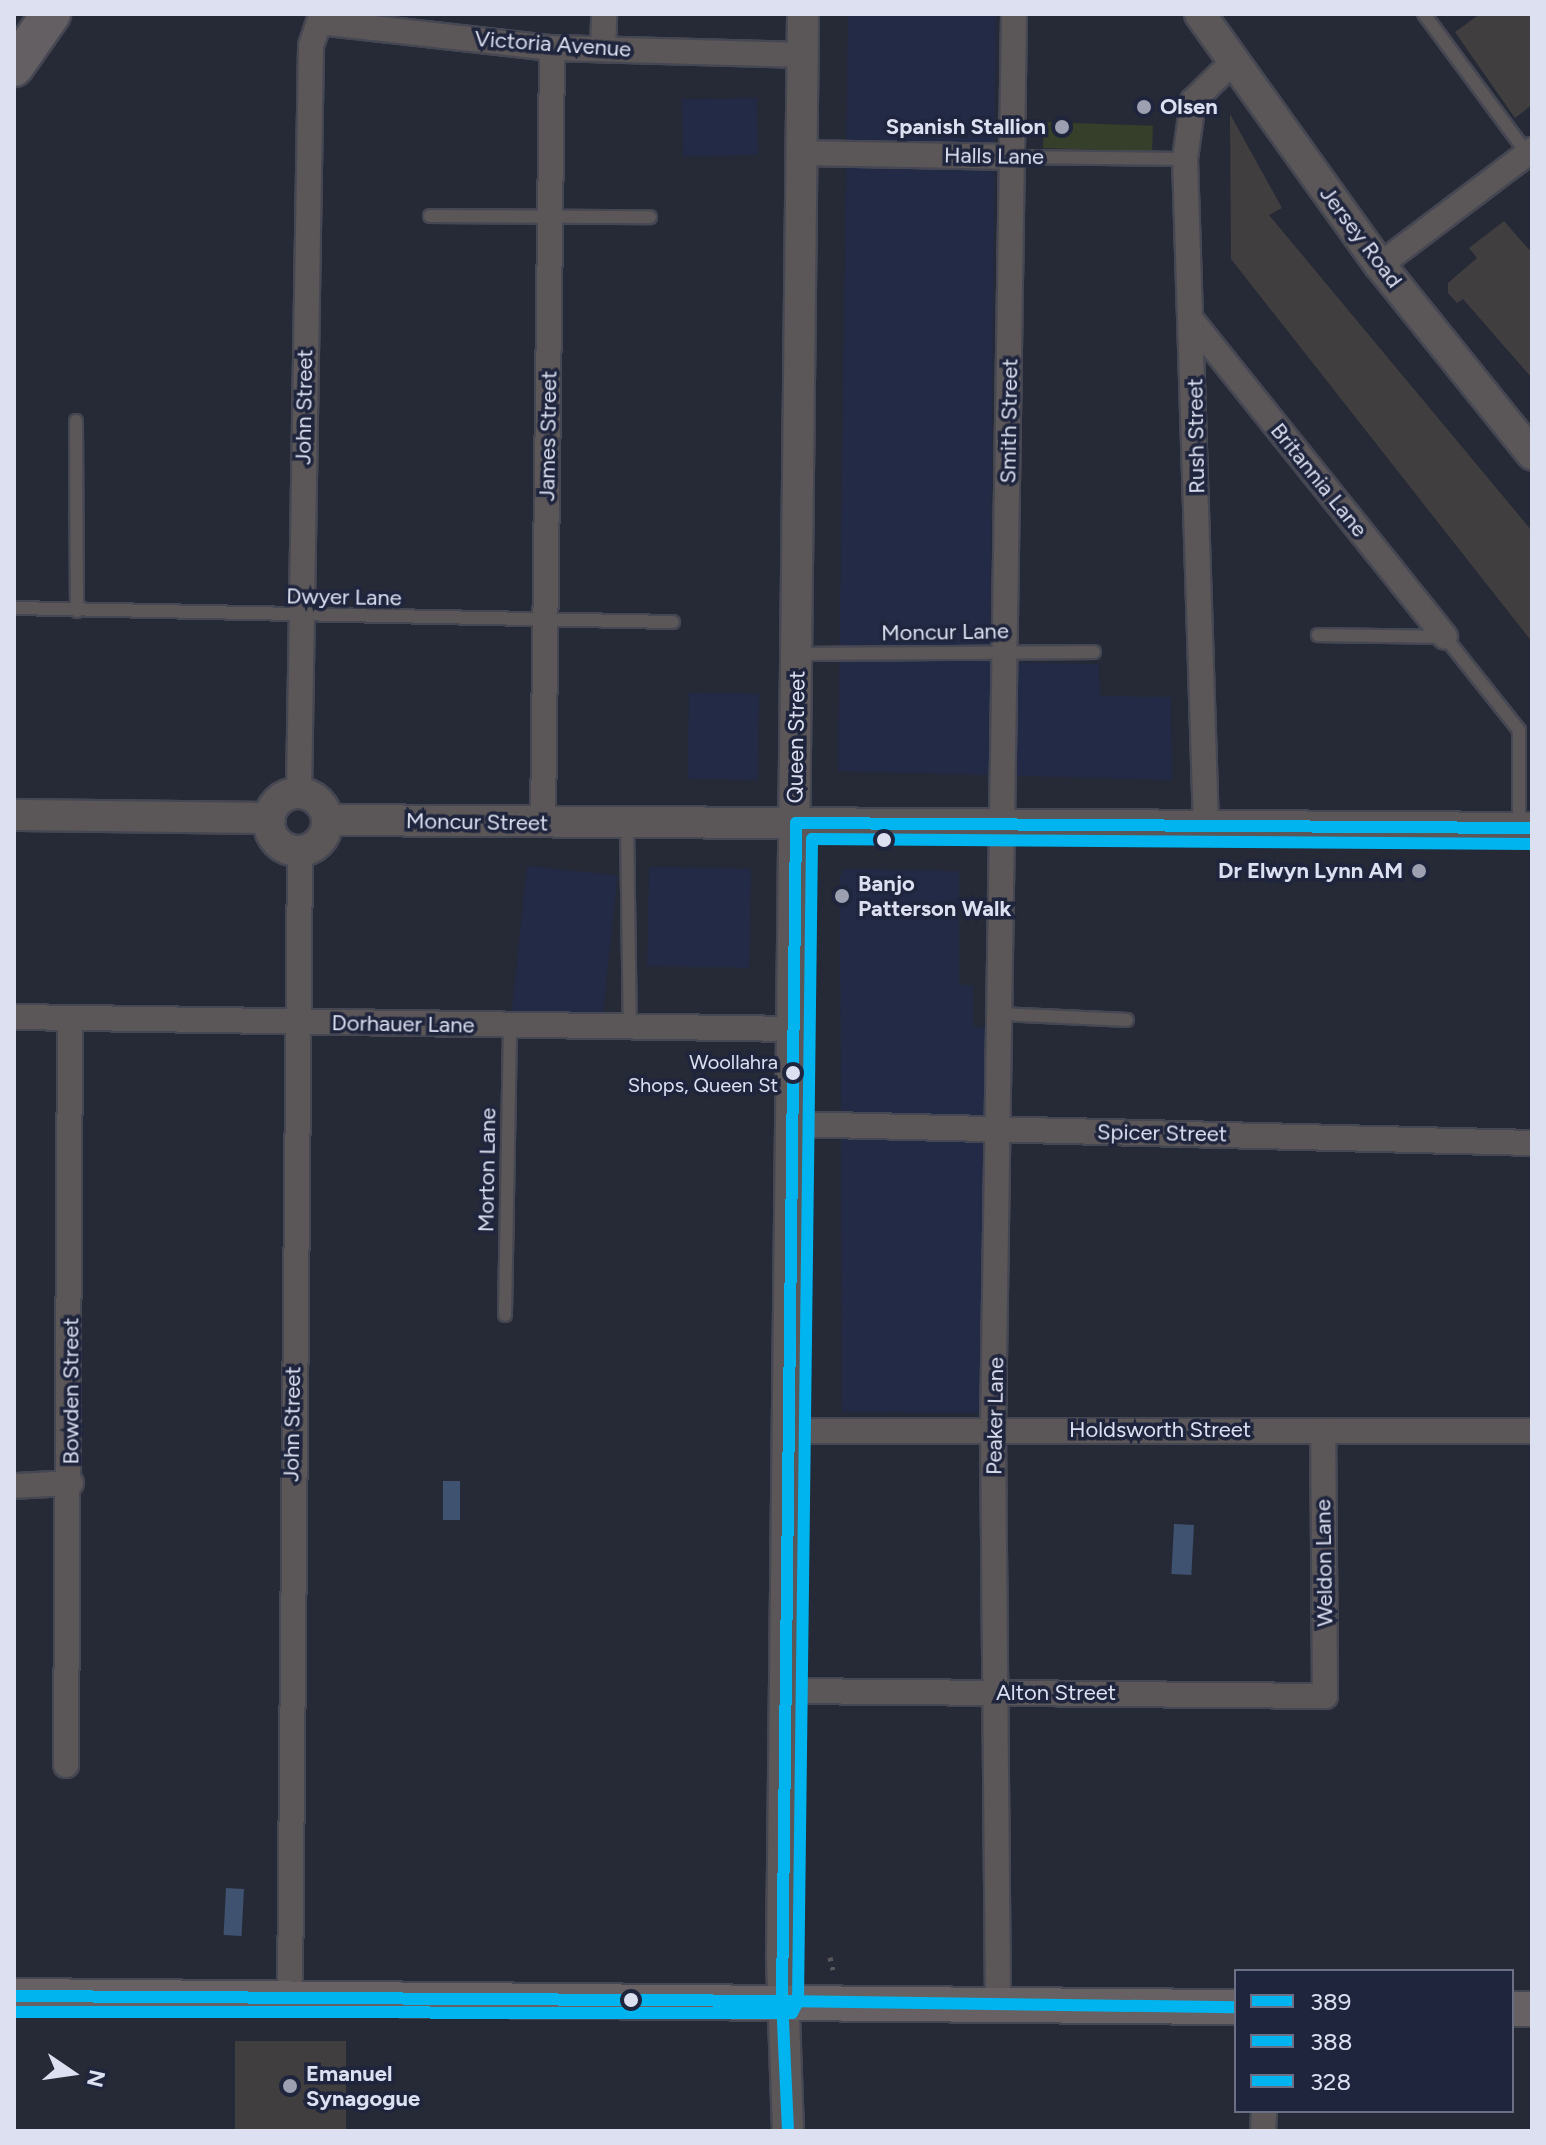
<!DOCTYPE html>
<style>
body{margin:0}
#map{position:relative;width:1546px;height:2145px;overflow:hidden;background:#262936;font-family:Figtree,sans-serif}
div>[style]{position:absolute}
.built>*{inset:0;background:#232a46;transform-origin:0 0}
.green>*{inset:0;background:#353f29;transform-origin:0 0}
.water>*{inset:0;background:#3f5270;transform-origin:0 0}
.building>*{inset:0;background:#403e3f;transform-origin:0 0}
.path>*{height:5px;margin-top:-2.5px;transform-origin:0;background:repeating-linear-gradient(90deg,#58575b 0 4px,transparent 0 10px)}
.roads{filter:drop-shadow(2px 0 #454752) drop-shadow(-2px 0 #454752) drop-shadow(0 2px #454752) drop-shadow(0 -2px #454752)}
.service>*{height:12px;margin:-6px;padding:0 6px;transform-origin:6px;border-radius:6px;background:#5b5658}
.minor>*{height:24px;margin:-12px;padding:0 12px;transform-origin:12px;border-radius:12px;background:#5b5658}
.tertiary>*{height:30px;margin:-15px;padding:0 15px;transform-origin:15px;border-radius:15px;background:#5b5658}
.tertiary>.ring{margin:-15px;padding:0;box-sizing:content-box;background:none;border:30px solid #5b5658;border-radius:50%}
.secondary>*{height:34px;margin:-17px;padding:0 17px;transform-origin:17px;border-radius:17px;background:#676163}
.primary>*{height:38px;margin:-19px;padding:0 19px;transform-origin:19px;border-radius:19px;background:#645f63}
.bus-1>*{height:12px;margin:-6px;padding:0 6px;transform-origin:6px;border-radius:6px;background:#00b5ef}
.bus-2>*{height:12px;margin:-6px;padding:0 6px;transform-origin:6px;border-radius:6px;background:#00b5ef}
.bus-3>*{height:12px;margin:-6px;padding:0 6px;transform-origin:6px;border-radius:6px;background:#00b5ef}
.dots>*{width:22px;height:22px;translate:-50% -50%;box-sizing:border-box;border:4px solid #1f253d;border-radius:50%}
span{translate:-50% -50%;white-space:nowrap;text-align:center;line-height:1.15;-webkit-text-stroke:7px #1f253d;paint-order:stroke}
.bus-label{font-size:20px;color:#dce0f1}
.right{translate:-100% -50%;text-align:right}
.street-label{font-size:22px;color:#dce0f1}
.poi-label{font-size:22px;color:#dce0f1;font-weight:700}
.left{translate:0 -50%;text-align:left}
.frame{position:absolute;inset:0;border:16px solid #dce0f1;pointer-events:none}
.legend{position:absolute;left:1234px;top:1969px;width:280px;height:144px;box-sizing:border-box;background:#1f253d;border:2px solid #6b7085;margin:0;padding:10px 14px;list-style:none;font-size:24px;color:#dce0f1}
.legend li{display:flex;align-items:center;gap:16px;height:40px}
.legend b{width:40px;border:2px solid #6b7085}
.north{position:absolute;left:32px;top:2033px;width:80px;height:80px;-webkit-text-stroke:6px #1f253d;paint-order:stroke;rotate:103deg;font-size:22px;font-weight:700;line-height:32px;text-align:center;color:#dce0f1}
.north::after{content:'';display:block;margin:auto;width:28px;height:36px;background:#dce0f1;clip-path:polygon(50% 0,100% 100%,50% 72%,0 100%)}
</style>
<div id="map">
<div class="built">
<i style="clip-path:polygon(848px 14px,996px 14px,990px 662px,1099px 664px,1100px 696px,1171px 697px,1172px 780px,838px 771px)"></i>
<i style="left:757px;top:98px;width:57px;height:75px;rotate:89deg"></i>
<i style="left:759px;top:694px;width:86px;height:70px;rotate:91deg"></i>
<i style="left:527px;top:866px;width:91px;height:146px;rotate:6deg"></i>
<i style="left:649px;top:867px;width:102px;height:99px;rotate:1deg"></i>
<i style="clip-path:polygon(845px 869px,959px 871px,959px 984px,973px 986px,973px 1027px,987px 1028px,986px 1413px,842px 1412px,840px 876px)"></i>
</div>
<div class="green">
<i style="left:1044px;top:122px;width:109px;height:26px;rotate:2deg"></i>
</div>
<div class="water">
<i style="left:443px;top:1481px;width:17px;height:39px"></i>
<i style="left:1174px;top:1524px;width:20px;height:50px;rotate:3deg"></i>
<i style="left:226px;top:1888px;width:18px;height:47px;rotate:3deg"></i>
</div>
<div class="building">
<i style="clip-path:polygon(1480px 14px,1532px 14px,1532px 105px,1515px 118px,1455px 32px)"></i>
<i style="clip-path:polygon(1230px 114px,1282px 208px,1269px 215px,1532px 531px,1532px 642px,1231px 259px)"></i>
<i style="clip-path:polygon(1504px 221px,1532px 253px,1532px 378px,1463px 299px,1457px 303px,1448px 293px,1448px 283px,1477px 258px,1469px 248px)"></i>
<i style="left:235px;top:2041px;width:111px;height:90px"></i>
</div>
<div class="path">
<i style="left:830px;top:1957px;width:13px;rotate:77deg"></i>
</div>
<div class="roads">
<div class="service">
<i style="left:1424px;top:14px;width:177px;rotate:53.5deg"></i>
<i style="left:1014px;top:157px;width:171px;rotate:0.7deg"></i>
<i style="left:430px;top:216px;width:220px;rotate:0.3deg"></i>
<i style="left:76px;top:421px;width:190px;rotate:89.7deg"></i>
<i style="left:14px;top:608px;width:659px;rotate:1.22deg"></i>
<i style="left:1318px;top:635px;width:127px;rotate:0.9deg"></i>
<i style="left:1445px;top:637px;width:119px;rotate:51.5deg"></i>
<i style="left:1519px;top:730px;width:98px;rotate:90deg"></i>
<i style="left:797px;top:654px;width:297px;rotate:-0.4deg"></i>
<i style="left:627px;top:823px;width:204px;rotate:89.2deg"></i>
<i style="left:1000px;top:1014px;width:127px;rotate:2.7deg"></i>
<i style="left:505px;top:1315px;width:290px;rotate:-89deg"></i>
</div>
<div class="minor">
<i style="left:603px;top:49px;width:35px;rotate:-88deg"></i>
<i style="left:802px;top:153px;width:212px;rotate:1.1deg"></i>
<i style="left:1380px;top:265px;width:191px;rotate:-37.1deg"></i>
<i style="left:1193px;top:322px;width:403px;rotate:51.3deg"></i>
<i style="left:299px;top:793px;width:747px;rotate:-89.08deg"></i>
<i style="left:311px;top:46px;width:25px;rotate:-72deg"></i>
<i style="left:319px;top:22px;width:234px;rotate:6.4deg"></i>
<i style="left:552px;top:48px;width:251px;rotate:1.6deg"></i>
<i style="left:543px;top:823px;width:775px;rotate:-89.33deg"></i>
<i style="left:1206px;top:827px;width:668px;rotate:-91.8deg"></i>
<i style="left:1185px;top:159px;width:59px;rotate:-82.1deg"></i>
<i style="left:1193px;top:101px;width:56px;rotate:-44.3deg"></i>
<i style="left:14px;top:1017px;width:779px;rotate:0.88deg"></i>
<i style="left:792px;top:1124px;width:740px;rotate:1.47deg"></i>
<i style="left:788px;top:1431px;width:744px"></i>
<i style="left:14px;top:1486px;width:57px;rotate:-3deg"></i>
<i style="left:786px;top:1691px;width:539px;rotate:0.53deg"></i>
<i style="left:1325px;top:1696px;width:265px;rotate:-90.4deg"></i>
<i style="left:66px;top:1765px;width:747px;rotate:-89.69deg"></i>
<i style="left:290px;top:1996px;width:1145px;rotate:-89.5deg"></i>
<i style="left:998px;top:2004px;width:574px;rotate:-90.5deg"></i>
<i style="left:993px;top:1430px;width:1416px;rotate:-89.15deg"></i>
<i style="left:1263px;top:2131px;width:20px;rotate:-87deg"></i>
</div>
<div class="tertiary">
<i style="left:1200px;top:14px;width:309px;rotate:54.4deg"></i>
<i style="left:1380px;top:265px;width:243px;rotate:51.2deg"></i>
<i class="ring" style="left:269px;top:793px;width:28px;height:28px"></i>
<i style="left:14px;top:815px;width:256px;rotate:0.7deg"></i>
<i style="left:327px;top:820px;width:1205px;rotate:0.38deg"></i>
<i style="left:788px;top:2131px;width:175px;rotate:-92deg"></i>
<i style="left:782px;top:1956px;width:1942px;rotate:-89.38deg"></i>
</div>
<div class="secondary">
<i style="left:14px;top:1996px;width:1222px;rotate:0.52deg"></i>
<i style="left:1512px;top:2009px;width:20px"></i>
</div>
<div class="primary">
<i style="left:14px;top:67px;width:65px;rotate:-55.1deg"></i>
</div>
</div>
<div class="bus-1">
<i style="left:796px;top:823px;width:736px;rotate:0.39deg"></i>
<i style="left:14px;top:1996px;width:768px;rotate:0.37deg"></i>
<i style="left:782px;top:2001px;width:1178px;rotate:-89.32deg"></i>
</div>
<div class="bus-2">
<i style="left:14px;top:2012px;width:778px;rotate:0.07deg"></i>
<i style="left:792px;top:2013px;width:13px;rotate:-63deg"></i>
<i style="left:798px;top:2001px;width:1162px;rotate:-89.31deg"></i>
<i style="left:812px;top:839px;width:720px;rotate:0.4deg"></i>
</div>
<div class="bus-3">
<i style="left:788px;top:2131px;width:130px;rotate:-92.6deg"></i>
<i style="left:782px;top:2001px;width:454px;rotate:0.8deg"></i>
</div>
<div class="dots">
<i style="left:1144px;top:107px;background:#9ca0b0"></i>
<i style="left:1062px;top:127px;background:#9ca0b0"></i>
<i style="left:884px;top:840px;background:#dce0f1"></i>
<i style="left:1419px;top:871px;background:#9ca0b0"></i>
<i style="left:842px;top:896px;background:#9ca0b0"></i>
<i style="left:793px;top:1073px;background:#dce0f1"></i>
<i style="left:631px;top:2000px;background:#dce0f1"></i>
<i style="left:290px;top:2086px;background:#9ca0b0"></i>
</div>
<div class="bus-label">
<span class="right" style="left:778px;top:1074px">Woollahra<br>Shops, Queen St</span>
</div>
<div class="street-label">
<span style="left:553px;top:44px;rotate:4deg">Victoria Avenue</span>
<span style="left:994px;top:156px;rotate:1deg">Halls Lane</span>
<span style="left:1361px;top:237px;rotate:53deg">Jersey Road</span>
<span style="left:304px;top:407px;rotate:-89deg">John Street</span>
<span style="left:1009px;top:421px;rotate:-89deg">Smith Street</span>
<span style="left:548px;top:436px;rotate:-89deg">James Street</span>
<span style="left:1196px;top:436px;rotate:-91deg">Rush Street</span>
<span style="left:1319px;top:480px;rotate:51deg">Britannia Lane</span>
<span style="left:344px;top:597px;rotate:1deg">Dwyer Lane</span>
<span style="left:945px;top:632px;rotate:-1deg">Moncur Lane</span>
<span style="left:796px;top:737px;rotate:-89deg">Queen Street</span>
<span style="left:477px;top:822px;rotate:1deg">Moncur Street</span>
<span style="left:403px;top:1024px;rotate:1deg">Dorhauer Lane</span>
<span style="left:1162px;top:1133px;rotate:1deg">Spicer Street</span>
<span style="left:487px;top:1170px;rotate:-89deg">Morton Lane</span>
<span style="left:71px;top:1391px;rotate:-90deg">Bowden Street</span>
<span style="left:995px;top:1416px;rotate:-89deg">Peaker Lane</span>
<span style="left:292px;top:1424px;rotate:-89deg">John Street</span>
<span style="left:1160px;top:1430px">Holdsworth Street</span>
<span style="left:1324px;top:1563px;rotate:-91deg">Weldon Lane</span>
<span style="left:1056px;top:1693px">Alton Street</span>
</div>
<div class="poi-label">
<span class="left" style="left:1160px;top:107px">Olsen</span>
<span class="right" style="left:1046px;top:127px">Spanish Stallion</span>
<span class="right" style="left:1403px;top:871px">Dr Elwyn Lynn AM</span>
<span class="left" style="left:858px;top:896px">Banjo<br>Patterson Walk</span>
<span class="left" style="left:306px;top:2086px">Emanuel<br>Synagogue</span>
</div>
<div class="frame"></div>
<ul class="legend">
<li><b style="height:10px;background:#00b5ef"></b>389</li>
<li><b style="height:10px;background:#00b5ef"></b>388</li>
<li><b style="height:10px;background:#00b5ef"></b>328</li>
</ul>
<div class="north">N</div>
</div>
